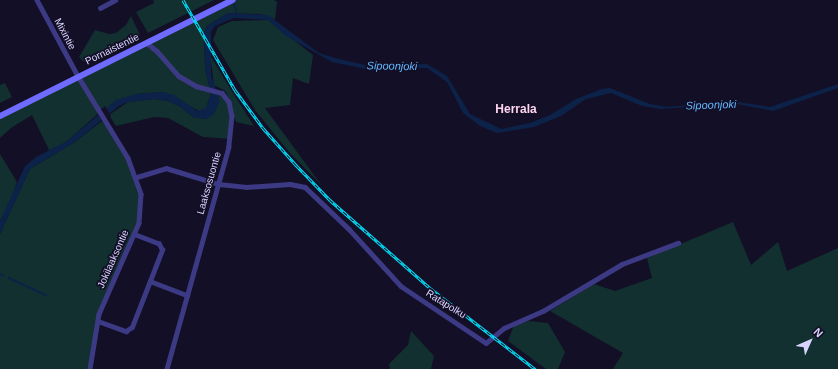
<!DOCTYPE html>
<style>
body{margin:0}
#map{position:relative;width:838px;height:369px;overflow:hidden;background:#130f26;font-family:Arial,sans-serif}
div>[style]{position:absolute}
.green>*{inset:0;background:#12302f}
.water>*{inset:0;background:#0c2248}
.pier>*{inset:0;background:#130f26}
.stream>*{height:1.5px;margin:-0.75px;padding:0 0.75px;transform-origin:0.75px;border-radius:0.75px;background:#0c2248}
.street>*{height:4.5px;margin:-2.25px;padding:0 2.25px;transform-origin:2.25px;border-radius:2.25px;background:#3d3a85}
.secondary>*{height:6px;margin:-3px;padding:0 3px;transform-origin:3px;border-radius:3px;background:#6f6bff}
.rail>*{height:3px;margin-top:-1.5px;transform-origin:0;background:repeating-linear-gradient(90deg,#130f26 0 4.5px,#00e5ff 0 9px);box-sizing:border-box;border-block:1px solid #00e5ff}
span{translate:-50% -50%;white-space:nowrap;text-align:center;line-height:1.15;-webkit-text-stroke:3.5px #130f26;paint-order:stroke}
.street-label{font-size:10px;color:#d9d4ff}
.water-label{font-size:11px;color:#62b6ff;font-style:italic}
.quarter-label{font-size:12px;color:#ffd6f0;font-weight:700}
.north{position:absolute;left:790px;top:321px;width:40px;height:40px;-webkit-text-stroke:3px #130f26;paint-order:stroke;rotate:45deg;font-size:11px;font-weight:700;line-height:16px;text-align:center;color:#d9d4ff}
.north::after{content:'';display:block;margin:auto;width:14px;height:18px;background:#d9d4ff;clip-path:polygon(50% 0,100% 100%,50% 72%,0 100%)}
</style>
<div id="map">
<div class="green">
<i style="clip-path:polygon(153px 0,214px 0,148px 33px,136px 12px,154px 3px)"></i>
<i style="clip-path:polygon(233px 0,274px 0,277px 2px,275px 19px,260px 14px,228px 13px,207px 26px,204px 32px,205px 69px,211px 93px,206px 108px,201px 112px,163px 92px,136px 94px,100px 112px,67px 141px,50px 152px,32px 115px,11px 128px,0 138px,0 116px)"></i>
<i style="clip-path:polygon(131px 16px,140px 35px,84px 62px,79px 57px,95px 30px,109px 34px,116px 33px,126px 25px)"></i>
<i style="clip-path:polygon(268px 20px,313px 55px,309px 84px,293px 78px,290px 105px,265px 108px,322px 186px,289px 152px,255px 110px,213px 40px,218px 27px,232px 21px)"></i>
<i style="clip-path:polygon(210px 55px,233px 93px,254px 126px,236px 122px,229px 98px,225px 91px,214px 85px)"></i>
<i style="clip-path:polygon(5px 83px,12px 97px,0 103px,0 85px)"></i>
<i style="clip-path:polygon(216px 93px,222px 93px,231px 108px,231px 139px,203px 137px,168px 118px,154px 117px,116px 126px,109px 115px,128px 102px,155px 99px,168px 101px,181px 107px,193px 117px,206px 119px)"></i>
<i style="clip-path:polygon(102px 121px,120px 142px,141px 194px,139px 223px,104px 302px,90px 369px,0 369px,0 234px,30px 169px,75px 142px)"></i>
<i style="clip-path:polygon(0 154px,17px 182px,9px 205px,0 221px)"></i>
<i style="clip-path:polygon(733px 222px,751px 265px,778px 242px,787px 271px,838px 248px,838px 369px,613px 369px,623px 353px,550px 311px,594px 284px,615px 291px,652px 278px,647px 258px)"></i>
<i style="clip-path:polygon(529px 321px,548px 323px,565px 352px,558px 369px,546px 369px,508px 341px,514px 325px)"></i>
<i style="clip-path:polygon(411px 331px,434px 356px,431px 369px,390px 369px,389px 364px,408px 345px)"></i>
</div>
<div class="water">
<i style="clip-path:polygon(228px 13px,268px 15px,319px 53px,335px 58px,365px 65px,427px 64px,447px 76px,470px 114px,501px 129px,530px 123px,550px 115px,576px 99px,602px 89px,610px 88px,650px 104px,667px 107px,732px 101px,770px 107px,838px 84px,838px 88px,773px 111px,737px 104px,660px 109px,642px 106px,611px 93px,586px 99px,561px 116px,534px 127px,497px 133px,480px 126px,463px 113px,447px 82px,427px 68px,366px 69px,332px 62px,286px 36px,268px 20px,234px 18px,215px 26px,211px 32px,211px 75px,220px 102px,213px 115px,206px 119px,193px 117px,181px 107px,168px 101px,155px 99px,128px 102px,119px 106px,75px 142px,30px 169px,0 234px,0 221px,25px 166px,36px 157px,67px 141px,116px 100px,136px 94px,163px 92px,174px 95px,197px 111px,206px 108px,211px 93px,205px 69px,204px 32px,207px 26px)"></i>
</div>
<div class="pier">
<i style="clip-path:polygon(105px 106px,111px 116px,103px 123px,97px 113px)"></i>
</div>
<div class="stream">
<i style="left:234px;top:3px;width:14px;rotate:73deg"></i>
<i style="left:0;top:274px;width:4px;rotate:27deg"></i>
<i style="left:9px;top:278px;width:41px;rotate:24.7deg"></i>
</div>
<div class="street">
<i style="left:37px;top:0;width:86px;rotate:61.7deg"></i>
<i style="left:78px;top:76px;width:96px;rotate:58.6deg"></i>
<i style="left:128px;top:158px;width:38px;rotate:70deg"></i>
<i style="left:141px;top:194px;width:29px;rotate:94deg"></i>
<i style="left:139px;top:223px;width:99px;rotate:113.7deg"></i>
<i style="left:99px;top:314px;width:56px;rotate:99.3deg"></i>
<i style="left:100px;top:8px;width:17px;rotate:-28deg"></i>
<i style="left:147px;top:43px;width:13px;rotate:39deg"></i>
<i style="left:157px;top:51px;width:33px;rotate:49deg"></i>
<i style="left:179px;top:76px;width:20px;rotate:30deg"></i>
<i style="left:196px;top:86px;width:27px;rotate:15deg"></i>
<i style="left:222px;top:93px;width:11px;rotate:52deg"></i>
<i style="left:229px;top:102px;width:14px;rotate:78deg"></i>
<i style="left:232px;top:116px;width:31px;rotate:96deg"></i>
<i style="left:229px;top:147px;width:230px;rotate:105.6deg"></i>
<i style="left:137px;top:177px;width:30px;rotate:-17deg"></i>
<i style="left:166px;top:168px;width:55px;rotate:16.8deg"></i>
<i style="left:219px;top:184px;width:27px;rotate:6deg"></i>
<i style="left:246px;top:187px;width:44px;rotate:-3.9deg"></i>
<i style="left:290px;top:184px;width:15px;rotate:11deg"></i>
<i style="left:305px;top:187px;width:61px;rotate:43.7deg"></i>
<i style="left:349px;top:229px;width:77px;rotate:47.6deg"></i>
<i style="left:401px;top:286px;width:102px;rotate:33.8deg"></i>
<i style="left:486px;top:343px;width:23px;rotate:-40deg"></i>
<i style="left:504px;top:328px;width:43px;rotate:-23.6deg"></i>
<i style="left:543px;top:311px;width:92px;rotate:-30.7deg"></i>
<i style="left:622px;top:264px;width:60px;rotate:-20.6deg"></i>
<i style="left:150px;top:281px;width:40px;rotate:21deg"></i>
<i style="left:98px;top:321px;width:30px;rotate:20deg"></i>
<i style="left:126px;top:331px;width:7px;rotate:-34deg"></i>
<i style="left:132px;top:327px;width:83px;rotate:-68.7deg"></i>
<i style="left:162px;top:250px;width:7px;rotate:-117deg"></i>
<i style="left:159px;top:244px;width:26px;rotate:-159deg"></i>
</div>
<div class="secondary">
<i style="left:0;top:116px;width:260px;rotate:-26.5deg"></i>
</div>
<div class="rail">
<i style="left:183px;top:0;width:104px;rotate:60deg"></i>
<i style="left:235px;top:90px;width:47px;rotate:53.6deg"></i>
<i style="left:263px;top:128px;width:50px;rotate:48.3deg"></i>
<i style="left:296px;top:165px;width:49px;rotate:45.8deg"></i>
<i style="left:330px;top:200px;width:133px;rotate:41.3deg"></i>
<i style="left:430px;top:288px;width:133px;rotate:37.6deg"></i>
</div>
<div class="street-label">
<span style="left:65px;top:34px;rotate:62deg">Mixintie</span>
<span style="left:112px;top:49px;rotate:-26deg">Pornaistentie</span>
<span style="left:209px;top:183px;rotate:-74deg">Laaksosuontie</span>
<span style="left:113px;top:259px;rotate:-66deg">Jokilaaksontie</span>
<span style="left:446px;top:304px;rotate:32deg">Ratapolku</span>
</div>
<div class="water-label">
<span style="left:392px;top:66px;rotate:1deg">Sipoonjoki</span>
<span style="left:711px;top:105px;rotate:-2deg">Sipoonjoki</span>
</div>
<div class="quarter-label">
<span style="left:516px;top:110px">Herrala</span>
</div>
<div class="north">N</div>
</div>
